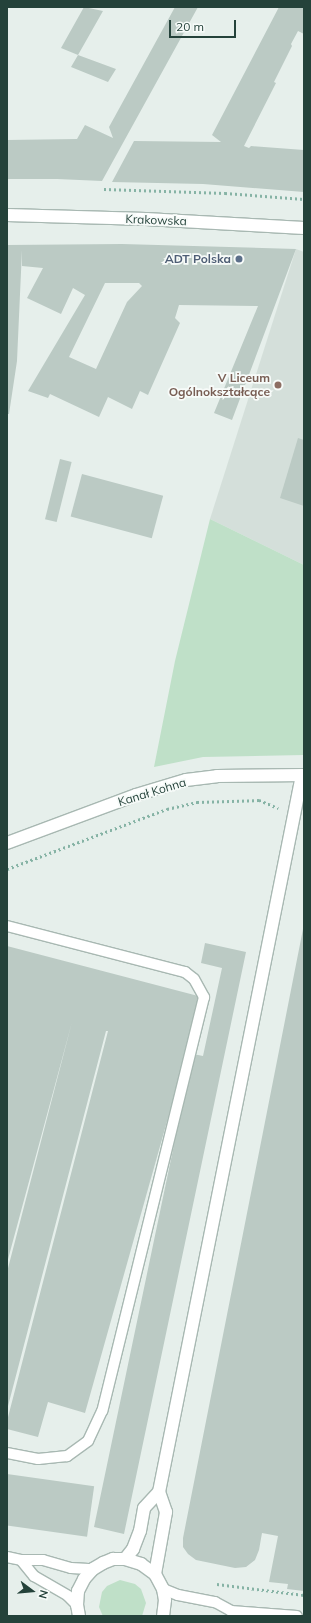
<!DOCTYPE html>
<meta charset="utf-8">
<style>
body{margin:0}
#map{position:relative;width:311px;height:1623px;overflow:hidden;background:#e6efeb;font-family:Mulish,sans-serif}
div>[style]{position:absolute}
.built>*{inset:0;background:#d4dfda}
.green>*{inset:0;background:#bfe0c8}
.building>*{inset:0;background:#bbcac4;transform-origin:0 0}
.path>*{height:2.5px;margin-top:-1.25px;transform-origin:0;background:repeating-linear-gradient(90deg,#86b3a5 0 2px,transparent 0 5px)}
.roads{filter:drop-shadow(1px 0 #a8b8b2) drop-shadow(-1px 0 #a8b8b2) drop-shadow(0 1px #a8b8b2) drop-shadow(0 -1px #a8b8b2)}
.service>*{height:10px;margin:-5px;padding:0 5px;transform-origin:5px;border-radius:5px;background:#fff}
.minor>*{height:12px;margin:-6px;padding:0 6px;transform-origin:6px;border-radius:6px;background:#fff}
.tertiary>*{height:12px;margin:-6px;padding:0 6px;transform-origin:6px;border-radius:6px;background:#fff}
.dots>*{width:11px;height:11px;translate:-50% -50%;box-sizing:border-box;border:2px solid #f7fbf9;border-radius:50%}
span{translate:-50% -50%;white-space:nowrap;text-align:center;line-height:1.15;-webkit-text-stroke:3.5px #f7fbf9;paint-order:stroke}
.street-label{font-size:12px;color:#24423a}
.service-label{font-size:12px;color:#4e5e75;font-weight:700}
.right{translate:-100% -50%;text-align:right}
.education-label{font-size:12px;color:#785e54;font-weight:700}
.frame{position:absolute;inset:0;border:8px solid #24423a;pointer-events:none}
.north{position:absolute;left:12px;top:1571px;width:40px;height:40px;-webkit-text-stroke:3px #f7fbf9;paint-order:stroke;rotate:106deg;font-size:11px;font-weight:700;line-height:16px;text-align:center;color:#24423a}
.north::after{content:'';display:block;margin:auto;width:14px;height:18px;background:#24423a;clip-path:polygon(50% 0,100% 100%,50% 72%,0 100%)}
.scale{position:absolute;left:169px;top:20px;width:67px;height:18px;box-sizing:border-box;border:2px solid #24423a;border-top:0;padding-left:5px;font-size:12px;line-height:14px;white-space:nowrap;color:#24423a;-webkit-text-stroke:3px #f7fbf9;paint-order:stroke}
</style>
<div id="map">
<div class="built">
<i style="clip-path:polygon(296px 249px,304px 252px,304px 565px,210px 519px)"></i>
</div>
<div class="green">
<i style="clip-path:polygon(210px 519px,304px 565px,304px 755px,203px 757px,154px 767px,175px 661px)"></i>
<i style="clip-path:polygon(120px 1580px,135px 1584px,141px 1589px,146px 1603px,142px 1616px,103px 1616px,102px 1614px,99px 1607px,102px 1592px,107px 1586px)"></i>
</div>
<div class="building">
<i style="clip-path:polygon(84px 7px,103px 11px,78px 55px,116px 69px,108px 82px,71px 67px,78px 55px,61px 48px)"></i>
<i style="clip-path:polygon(175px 7px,198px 7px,102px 181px,57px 179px,7px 179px,7px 140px,77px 139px,85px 125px,113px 138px,109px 127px)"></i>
<i style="clip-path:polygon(279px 7px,304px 7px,304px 34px,298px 31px,291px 44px,292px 46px,274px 82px,276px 83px,244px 146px,249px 148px,251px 146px,304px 150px,304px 192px,203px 184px,112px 182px,134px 141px,221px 142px,212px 135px)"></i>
<i style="clip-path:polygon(evenodd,122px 244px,296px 249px,232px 420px,214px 413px,258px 306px,179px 305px,175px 318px,180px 323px,148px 395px,140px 391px,132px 409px,108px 397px,99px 417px,50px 394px,48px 398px,28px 391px,85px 295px,73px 288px,61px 314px,27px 298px,43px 268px,22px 266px,22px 250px,17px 361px,9px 414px,7px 414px,7px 245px,122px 244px,105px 283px,139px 283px,142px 286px,127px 302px,96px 369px,69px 357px,105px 283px)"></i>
<i style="clip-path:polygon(298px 438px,304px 440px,304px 506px,280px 498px)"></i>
<i style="left:60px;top:459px;width:12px;height:62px;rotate:14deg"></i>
<i style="left:82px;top:474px;width:84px;height:44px;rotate:15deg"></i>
<i style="clip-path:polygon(303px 929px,304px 929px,304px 1591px,287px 1589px,288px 1584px,269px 1582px,278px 1536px,262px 1533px,259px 1550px,255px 1560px,246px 1567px,235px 1568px,196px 1560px,188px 1554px,183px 1547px,183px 1538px)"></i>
<i style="clip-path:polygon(205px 943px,246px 952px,124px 1534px,94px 1527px,193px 1054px,203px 1056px,222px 968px,201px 963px)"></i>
<i style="clip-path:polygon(7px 946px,202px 997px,85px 1413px,48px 1402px,38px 1437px,7px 1429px,7px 1421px,108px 1031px,106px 1031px,7px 1410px,7px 1272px,72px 1022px,7px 1263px)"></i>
<i style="left:7px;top:1474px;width:88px;height:51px;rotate:8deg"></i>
</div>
<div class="path">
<i style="left:104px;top:189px;width:121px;rotate:1.9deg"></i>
<i style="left:225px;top:193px;width:79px;rotate:4.3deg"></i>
<i style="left:7px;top:869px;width:171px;rotate:-20.6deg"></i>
<i style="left:167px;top:809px;width:31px;rotate:-13deg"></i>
<i style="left:197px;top:802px;width:62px;rotate:-1.8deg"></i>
<i style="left:259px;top:800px;width:21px;rotate:23deg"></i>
<i style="left:217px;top:1584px;width:88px;rotate:7.2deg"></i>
</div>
<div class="roads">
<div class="service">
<i style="left:7px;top:926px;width:184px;rotate:14.5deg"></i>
<i style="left:185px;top:972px;width:11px;rotate:38deg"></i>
<i style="left:194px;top:979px;width:21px;rotate:61deg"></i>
<i style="left:204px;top:997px;width:426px;rotate:103.8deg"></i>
<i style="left:102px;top:1411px;width:33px;rotate:115deg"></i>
<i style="left:88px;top:1441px;width:26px;rotate:144deg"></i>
<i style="left:67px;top:1456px;width:29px;rotate:174deg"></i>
<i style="left:38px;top:1459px;width:32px;rotate:-169deg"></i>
<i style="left:7px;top:1557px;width:14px;rotate:12deg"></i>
<i style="left:21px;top:1560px;width:22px"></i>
<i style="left:43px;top:1560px;width:29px;rotate:16deg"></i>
<i style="left:71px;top:1568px;width:22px;rotate:3deg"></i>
<i style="left:21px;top:1560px;width:21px;rotate:51deg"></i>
<i style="left:34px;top:1576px;width:39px;rotate:30deg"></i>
<i style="left:68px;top:1596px;width:13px;rotate:45deg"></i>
<i style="left:163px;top:1589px;width:16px;rotate:22deg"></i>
<i style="left:178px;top:1595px;width:38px;rotate:11deg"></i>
<i style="left:215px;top:1602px;width:18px;rotate:29deg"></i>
<i style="left:231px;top:1611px;width:66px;rotate:4.3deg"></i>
</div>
<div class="minor">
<i style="left:125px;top:1559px;width:13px;rotate:-51deg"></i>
<i style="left:133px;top:1549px;width:19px;rotate:-69deg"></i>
<i style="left:140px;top:1531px;width:23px;rotate:-80deg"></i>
<i style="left:144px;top:1508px;width:22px;rotate:-47deg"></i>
<i style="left:159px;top:1492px;width:731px;rotate:-78.72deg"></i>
<i style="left:155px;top:1574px;width:63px;rotate:-79.9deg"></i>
<i style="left:166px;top:1512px;width:21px;rotate:-109deg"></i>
<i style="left:79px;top:1616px;width:11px;rotate:-100deg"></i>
<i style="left:77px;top:1605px;width:14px;rotate:-86deg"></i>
<i style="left:78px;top:1591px;width:13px;rotate:-63deg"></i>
<i style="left:84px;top:1579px;width:13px;rotate:-48deg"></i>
<i style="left:93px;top:1569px;width:12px;rotate:-31deg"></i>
<i style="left:103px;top:1563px;width:11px;rotate:-22deg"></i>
<i style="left:113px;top:1559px;width:12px"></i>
<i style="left:125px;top:1559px;width:17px;rotate:17deg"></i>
<i style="left:141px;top:1564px;width:17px;rotate:36deg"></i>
<i style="left:155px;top:1574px;width:17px;rotate:62deg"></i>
<i style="left:163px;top:1589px;width:11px;rotate:80deg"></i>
<i style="left:165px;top:1600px;width:16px;rotate:97deg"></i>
</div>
<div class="tertiary">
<i style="left:7px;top:215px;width:139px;rotate:1.6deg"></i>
<i style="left:146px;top:219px;width:158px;rotate:3.3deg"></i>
<i style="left:7px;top:843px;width:138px;rotate:-20.4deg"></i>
<i style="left:136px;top:795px;width:52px;rotate:-16.7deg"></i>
<i style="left:186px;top:780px;width:31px;rotate:-7deg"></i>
<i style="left:217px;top:776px;width:87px;rotate:-0.7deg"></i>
</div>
</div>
<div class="dots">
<i style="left:239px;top:259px;background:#5c6f8a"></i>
<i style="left:278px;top:385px;background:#8d6e63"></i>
</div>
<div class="street-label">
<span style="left:156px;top:220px;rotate:2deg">Krakowska</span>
<span style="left:152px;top:792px;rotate:-17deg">Kanał Kohna</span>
</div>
<div class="service-label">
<span class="right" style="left:231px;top:259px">ADT Polska</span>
</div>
<div class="education-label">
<span class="right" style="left:270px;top:385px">V Liceum<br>Ogólnokształcące</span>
</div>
<div class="frame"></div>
<div class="north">N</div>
<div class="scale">20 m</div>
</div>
